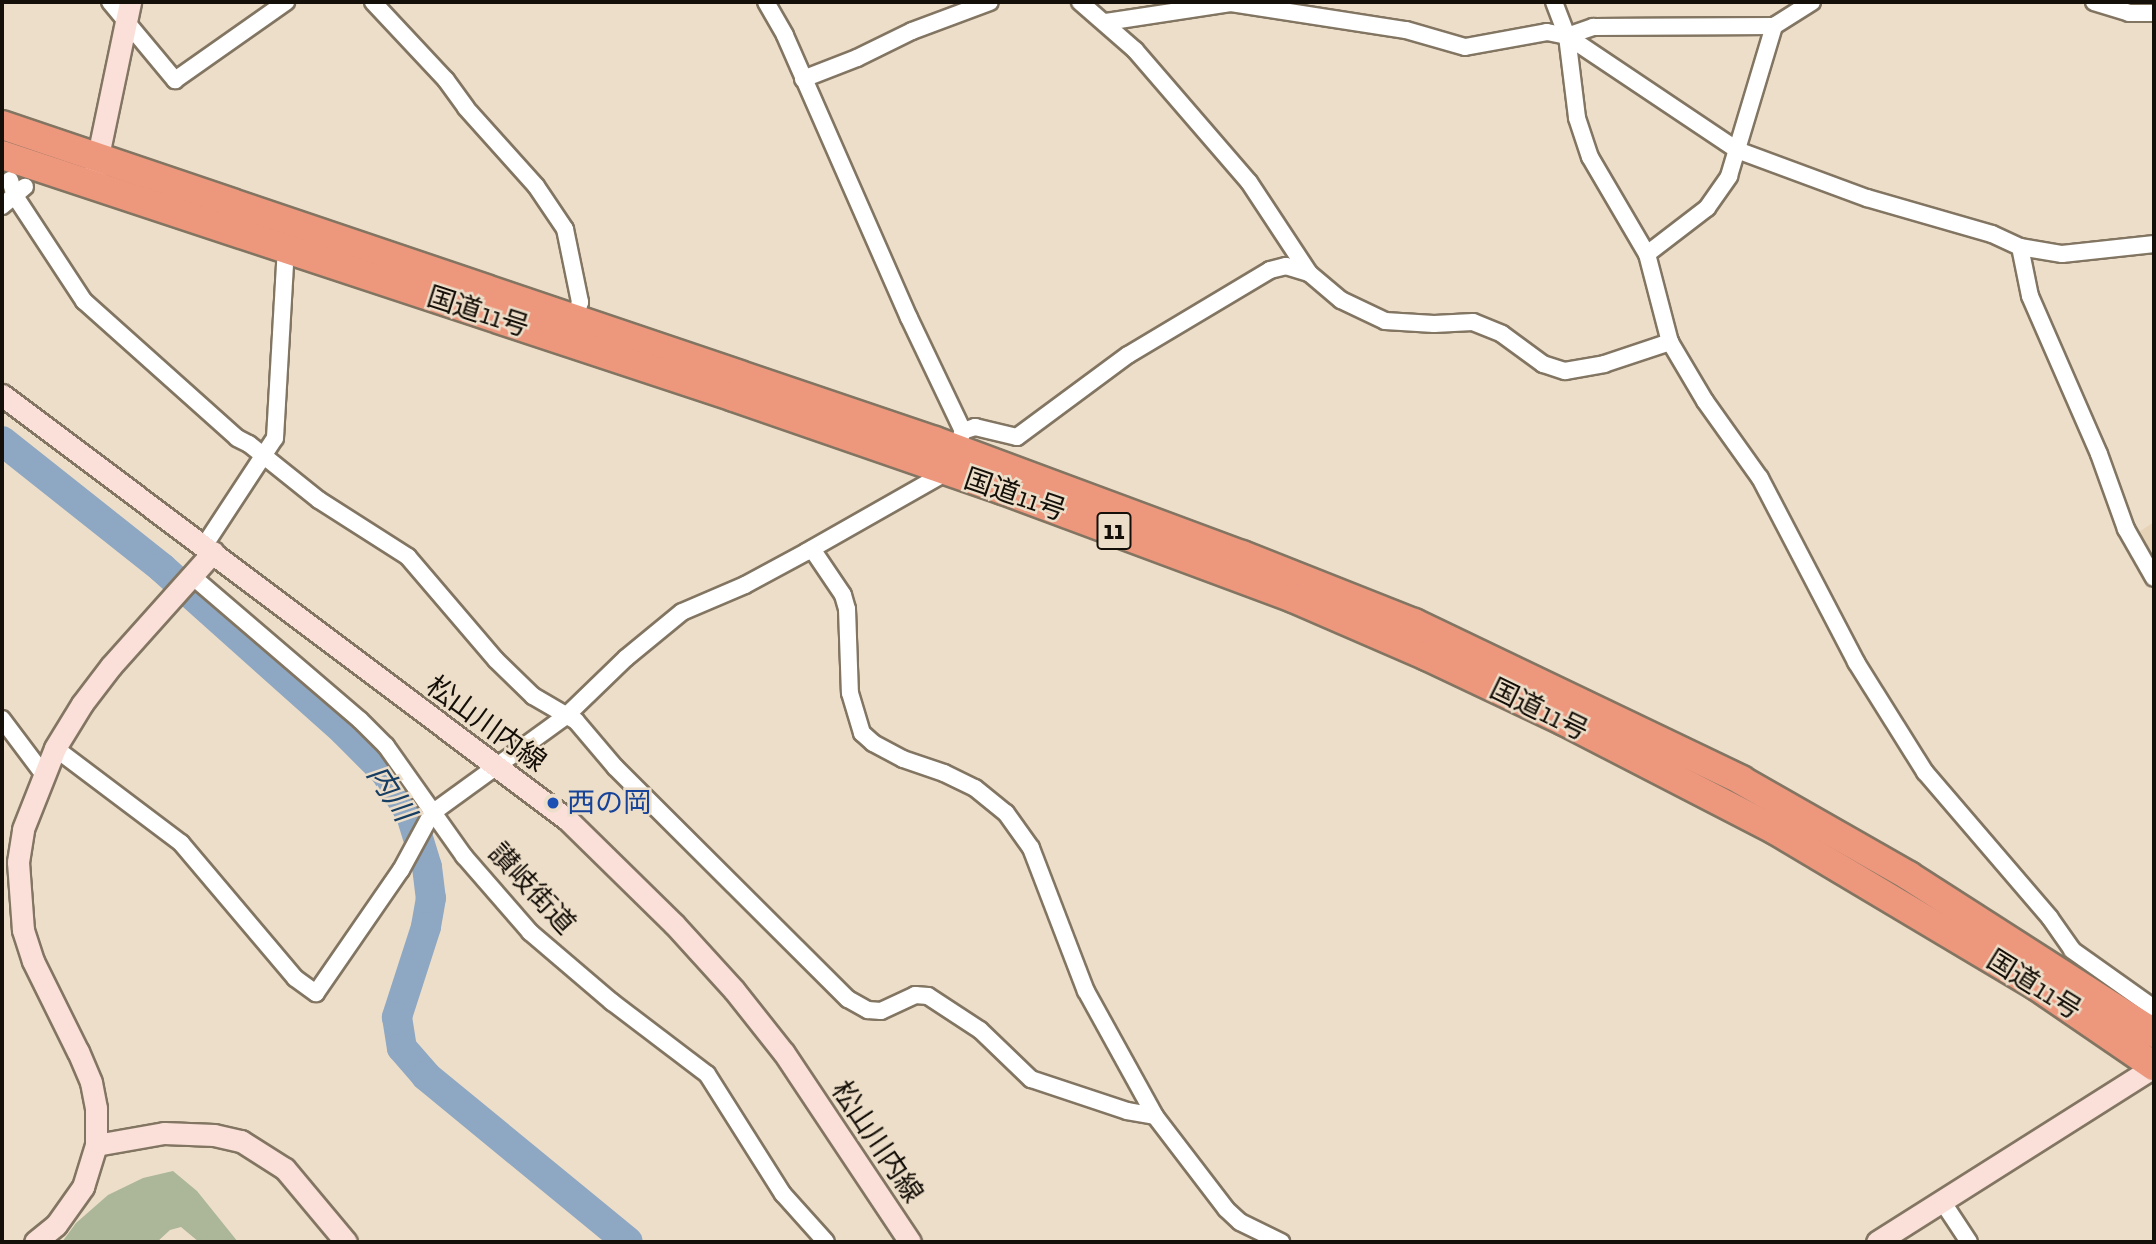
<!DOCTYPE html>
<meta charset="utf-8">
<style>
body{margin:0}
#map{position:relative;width:2156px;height:1244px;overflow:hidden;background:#eddec9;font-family:"Zilla Slab","Noto Sans JP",serif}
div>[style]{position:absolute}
.built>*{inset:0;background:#e6d2b7}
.green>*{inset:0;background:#acb699}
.river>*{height:30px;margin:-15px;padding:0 15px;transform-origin:15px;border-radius:15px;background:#8ea7c2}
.roads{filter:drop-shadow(2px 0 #827562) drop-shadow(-2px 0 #827562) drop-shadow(0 2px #827562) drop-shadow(0 -2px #827562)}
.street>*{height:16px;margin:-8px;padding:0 8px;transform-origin:8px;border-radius:8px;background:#fff}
.secondary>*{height:21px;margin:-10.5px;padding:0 10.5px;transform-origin:10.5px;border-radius:10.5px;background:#fae0d8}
.highway>*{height:28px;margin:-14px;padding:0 14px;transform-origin:14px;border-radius:14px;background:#ed977d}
.dots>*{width:19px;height:19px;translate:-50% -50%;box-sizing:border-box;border:4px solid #eddec9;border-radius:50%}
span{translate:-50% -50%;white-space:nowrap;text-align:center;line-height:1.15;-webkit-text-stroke:5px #eddec9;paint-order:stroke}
.shield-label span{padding:2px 5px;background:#eddec9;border:2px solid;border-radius:5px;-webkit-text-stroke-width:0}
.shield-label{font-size:26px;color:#140f08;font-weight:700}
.street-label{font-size:28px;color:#140f08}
.transit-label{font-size:28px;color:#164399}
.left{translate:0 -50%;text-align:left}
.water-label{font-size:30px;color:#173e63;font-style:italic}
.frame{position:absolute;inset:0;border:4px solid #140f08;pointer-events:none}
</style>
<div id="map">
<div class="built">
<i style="clip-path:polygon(2154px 522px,2154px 564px,2139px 532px)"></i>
</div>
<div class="green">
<i style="clip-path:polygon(173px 1171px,197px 1191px,238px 1242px,199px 1242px,181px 1227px,170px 1230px,157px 1242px,62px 1242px,76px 1223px,108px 1195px,143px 1178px)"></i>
</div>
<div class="river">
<i style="left:2px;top:441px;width:204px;rotate:38.4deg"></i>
<i style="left:162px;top:568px;width:244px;rotate:41.8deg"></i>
<i style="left:344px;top:731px;width:59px;rotate:45deg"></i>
<i style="left:386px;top:773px;width:49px;rotate:59.2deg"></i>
<i style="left:411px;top:815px;width:54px;rotate:72.9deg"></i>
<i style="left:427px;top:867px;width:31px;rotate:83deg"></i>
<i style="left:431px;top:898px;width:29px;rotate:100deg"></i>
<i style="left:426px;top:927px;width:95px;rotate:107.9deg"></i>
<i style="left:397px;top:1017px;width:31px;rotate:81deg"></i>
<i style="left:402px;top:1048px;width:37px;rotate:49deg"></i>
<i style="left:426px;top:1076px;width:261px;rotate:39.4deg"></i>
</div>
<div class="roads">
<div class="street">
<i style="left:110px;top:2px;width:102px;rotate:50.2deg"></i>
<i style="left:175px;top:80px;width:136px;rotate:-35.1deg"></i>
<i style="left:373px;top:2px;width:107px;rotate:46.9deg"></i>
<i style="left:446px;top:80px;width:34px;rotate:54deg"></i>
<i style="left:466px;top:108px;width:105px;rotate:48.1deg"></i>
<i style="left:536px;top:186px;width:52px;rotate:56deg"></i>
<i style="left:565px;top:229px;width:75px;rotate:78.4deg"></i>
<i style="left:580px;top:302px;width:24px;rotate:107deg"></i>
<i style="left:1080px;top:2px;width:73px;rotate:41.1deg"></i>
<i style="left:1135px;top:50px;width:174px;rotate:49.2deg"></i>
<i style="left:1249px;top:182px;width:109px;rotate:56.6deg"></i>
<i style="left:1309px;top:273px;width:42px;rotate:40.2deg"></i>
<i style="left:1341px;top:300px;width:49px;rotate:25.5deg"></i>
<i style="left:1385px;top:321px;width:49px;rotate:3.5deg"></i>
<i style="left:1434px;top:324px;width:39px;rotate:-3deg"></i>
<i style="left:1473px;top:322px;width:31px;rotate:22deg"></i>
<i style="left:1502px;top:334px;width:51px;rotate:36.2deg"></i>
<i style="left:1543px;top:364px;width:23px;rotate:18deg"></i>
<i style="left:1565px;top:371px;width:40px;rotate:-10deg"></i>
<i style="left:1604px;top:364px;width:70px;rotate:-18.4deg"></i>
<i style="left:1554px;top:2px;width:36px;rotate:69deg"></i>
<i style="left:1567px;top:36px;width:83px;rotate:83deg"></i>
<i style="left:1577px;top:118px;width:41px;rotate:71.6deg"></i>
<i style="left:1590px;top:157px;width:113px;rotate:59.6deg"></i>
<i style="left:1647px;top:254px;width:91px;rotate:75.4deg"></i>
<i style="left:1670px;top:342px;width:69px;rotate:59.3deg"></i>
<i style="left:1705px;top:401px;width:95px;rotate:54.5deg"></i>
<i style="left:1760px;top:478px;width:208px;rotate:62.4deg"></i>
<i style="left:1856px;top:662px;width:130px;rotate:57.9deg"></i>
<i style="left:1925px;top:772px;width:192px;rotate:49.4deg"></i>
<i style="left:2050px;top:918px;width:39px;rotate:55deg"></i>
<i style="left:2072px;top:950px;width:100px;rotate:35.3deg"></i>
<i style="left:2094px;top:2px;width:37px;rotate:17deg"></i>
<i style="left:2129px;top:13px;width:25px"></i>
<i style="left:1106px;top:22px;width:126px;rotate:-8.6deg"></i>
<i style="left:1231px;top:3px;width:177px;rotate:8.8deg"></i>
<i style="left:1406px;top:30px;width:61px;rotate:16.1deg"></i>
<i style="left:1465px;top:47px;width:83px;rotate:-10.4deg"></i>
<i style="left:1547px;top:32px;width:20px;rotate:11deg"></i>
<i style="left:1567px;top:36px;width:205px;rotate:33.8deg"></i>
<i style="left:1737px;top:150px;width:139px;rotate:20.3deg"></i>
<i style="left:1867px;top:198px;width:130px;rotate:16.1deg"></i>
<i style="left:1992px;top:234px;width:31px;rotate:25deg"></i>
<i style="left:2020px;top:247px;width:50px;rotate:78.5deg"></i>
<i style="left:2030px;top:296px;width:172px;rotate:66.4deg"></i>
<i style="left:2099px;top:454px;width:80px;rotate:70.2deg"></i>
<i style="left:2126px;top:529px;width:56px;rotate:60.3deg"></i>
<i style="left:1567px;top:36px;width:28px;rotate:-19deg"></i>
<i style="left:1593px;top:27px;width:181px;rotate:-0.3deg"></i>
<i style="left:1774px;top:26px;width:45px;rotate:-32.3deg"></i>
<i style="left:803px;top:79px;width:58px;rotate:-21.3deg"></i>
<i style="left:857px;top:58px;width:61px;rotate:-26.1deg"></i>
<i style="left:912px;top:31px;width:83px;rotate:-20.4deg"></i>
<i style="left:10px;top:180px;width:17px;rotate:73deg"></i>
<i style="left:15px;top:196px;width:126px;rotate:56.7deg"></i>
<i style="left:84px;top:301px;width:205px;rotate:41.8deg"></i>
<i style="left:237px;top:438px;width:13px;rotate:27deg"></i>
<i style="left:249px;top:444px;width:90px;rotate:38.7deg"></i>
<i style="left:319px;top:500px;width:106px;rotate:32.6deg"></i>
<i style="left:408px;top:557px;width:135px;rotate:49.5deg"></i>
<i style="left:496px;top:660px;width:52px;rotate:44.2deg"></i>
<i style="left:533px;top:696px;width:50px;rotate:30.2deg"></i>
<i style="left:576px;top:721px;width:60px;rotate:49.7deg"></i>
<i style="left:615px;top:767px;width:329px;rotate:44.9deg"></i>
<i style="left:848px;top:999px;width:23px;rotate:29deg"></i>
<i style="left:868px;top:1010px;width:13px;rotate:4deg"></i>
<i style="left:881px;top:1011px;width:38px;rotate:-25deg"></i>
<i style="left:915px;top:995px;width:13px;rotate:4deg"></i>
<i style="left:928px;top:996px;width:62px;rotate:33.2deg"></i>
<i style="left:980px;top:1030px;width:71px;rotate:43.9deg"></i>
<i style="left:1031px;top:1079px;width:101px;rotate:18.4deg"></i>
<i style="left:1127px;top:1111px;width:28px;rotate:10deg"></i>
<i style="left:1155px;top:1116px;width:117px;rotate:52.6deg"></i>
<i style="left:1226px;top:1209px;width:19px;rotate:43deg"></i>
<i style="left:1240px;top:1222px;width:46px;rotate:26deg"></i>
<i style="left:2px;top:206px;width:30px;rotate:-40deg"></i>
<i style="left:2020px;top:247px;width:43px;rotate:9.5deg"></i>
<i style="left:2062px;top:254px;width:93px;rotate:-6.2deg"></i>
<i style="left:1647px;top:254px;width:76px;rotate:-37.5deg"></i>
<i style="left:1707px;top:208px;width:39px;rotate:-55deg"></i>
<i style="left:1729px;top:176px;width:157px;rotate:-73.3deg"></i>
<i style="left:963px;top:431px;width:13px;rotate:-18deg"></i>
<i style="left:975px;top:427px;width:43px;rotate:13.4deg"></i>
<i style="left:1017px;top:437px;width:138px;rotate:-36.5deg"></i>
<i style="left:1128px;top:355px;width:165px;rotate:-30.9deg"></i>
<i style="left:1270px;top:270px;width:16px;rotate:-14deg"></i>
<i style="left:1286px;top:266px;width:24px;rotate:17deg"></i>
<i style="left:204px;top:546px;width:129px;rotate:-56.7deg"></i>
<i style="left:275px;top:438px;width:189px;rotate:-86.7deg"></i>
<i style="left:812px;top:549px;width:55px;rotate:56deg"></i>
<i style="left:843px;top:595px;width:15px;rotate:74deg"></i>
<i style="left:847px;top:609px;width:84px;rotate:88deg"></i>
<i style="left:850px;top:693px;width:42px;rotate:73.3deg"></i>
<i style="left:862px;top:733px;width:15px;rotate:42deg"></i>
<i style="left:873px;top:743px;width:34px;rotate:28deg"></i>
<i style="left:903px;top:759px;width:43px;rotate:18.9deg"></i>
<i style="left:944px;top:773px;width:34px;rotate:26deg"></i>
<i style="left:975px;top:788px;width:40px;rotate:39deg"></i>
<i style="left:1006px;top:813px;width:43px;rotate:54.5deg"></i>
<i style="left:1031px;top:848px;width:153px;rotate:69deg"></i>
<i style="left:1086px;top:991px;width:143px;rotate:61.1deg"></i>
<i style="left:192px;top:576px;width:221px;rotate:40.6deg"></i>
<i style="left:360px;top:720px;width:37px;rotate:45deg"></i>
<i style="left:386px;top:746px;width:135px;rotate:54.7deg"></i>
<i style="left:464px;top:856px;width:101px;rotate:49deg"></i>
<i style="left:530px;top:932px;width:108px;rotate:40.5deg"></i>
<i style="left:612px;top:1002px;width:119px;rotate:37.2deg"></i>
<i style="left:707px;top:1074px;width:142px;rotate:57.7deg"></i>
<i style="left:783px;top:1194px;width:64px;rotate:48.1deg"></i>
<i style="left:2px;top:719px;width:70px;rotate:53.1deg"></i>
<i style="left:55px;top:748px;width:158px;rotate:37deg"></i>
<i style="left:181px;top:843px;width:177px;rotate:49.8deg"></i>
<i style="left:295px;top:978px;width:26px;rotate:36deg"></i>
<i style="left:316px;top:993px;width:150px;rotate:-55.4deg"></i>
<i style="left:401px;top:870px;width:65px;rotate:-61.5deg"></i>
<i style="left:432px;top:813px;width:165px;rotate:-35.9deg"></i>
<i style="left:566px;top:716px;width:83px;rotate:-44deg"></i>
<i style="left:626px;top:658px;width:72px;rotate:-39.4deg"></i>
<i style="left:682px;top:612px;width:69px;rotate:-23.2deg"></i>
<i style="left:745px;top:585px;width:69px;rotate:-28.4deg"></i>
<i style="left:806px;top:552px;width:162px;rotate:-29.6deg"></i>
<i style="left:947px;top:472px;width:44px;rotate:-68.7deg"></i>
<i style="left:963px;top:431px;width:125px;rotate:-115.5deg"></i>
<i style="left:909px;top:318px;width:309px;rotate:-113.7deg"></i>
<i style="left:785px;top:35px;width:38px;rotate:-120deg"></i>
<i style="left:1942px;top:1201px;width:49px;rotate:56.6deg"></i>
</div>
<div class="secondary">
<i style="left:95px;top:170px;width:172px;rotate:-78.2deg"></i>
<i style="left:2px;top:395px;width:708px;rotate:36.9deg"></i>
<i style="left:568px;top:820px;width:148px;rotate:44.5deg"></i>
<i style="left:674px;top:924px;width:89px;rotate:47.7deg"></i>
<i style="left:734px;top:990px;width:80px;rotate:51.6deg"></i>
<i style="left:784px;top:1053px;width:227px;rotate:56.3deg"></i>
<i style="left:96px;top:1145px;width:69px;rotate:-10deg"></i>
<i style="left:164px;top:1133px;width:50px;rotate:2.3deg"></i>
<i style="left:214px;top:1135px;width:28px;rotate:13deg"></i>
<i style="left:241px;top:1141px;width:52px;rotate:32.5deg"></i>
<i style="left:285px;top:1169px;width:95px;rotate:50.1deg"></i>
<i style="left:35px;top:1242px;width:27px;rotate:-39deg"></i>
<i style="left:56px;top:1225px;width:47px;rotate:-54.6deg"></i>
<i style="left:83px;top:1187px;width:44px;rotate:-72.8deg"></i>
<i style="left:96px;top:1145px;width:37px;rotate:-90deg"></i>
<i style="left:96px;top:1108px;width:26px;rotate:-101deg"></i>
<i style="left:91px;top:1082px;width:33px;rotate:-113deg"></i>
<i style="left:78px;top:1052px;width:102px;rotate:-116.3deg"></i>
<i style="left:33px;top:961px;width:33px;rotate:-108deg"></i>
<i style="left:23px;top:930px;width:68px;rotate:-94.2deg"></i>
<i style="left:18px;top:862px;width:33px;rotate:-81deg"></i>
<i style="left:23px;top:829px;width:87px;rotate:-68.4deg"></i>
<i style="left:55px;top:748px;width:52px;rotate:-58.5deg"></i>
<i style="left:82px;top:704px;width:48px;rotate:-52.7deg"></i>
<i style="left:111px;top:666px;width:153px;rotate:-48.2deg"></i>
<i style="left:1877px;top:1242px;width:328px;rotate:-32.3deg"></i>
</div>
<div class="highway">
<i style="left:2px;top:125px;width:985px;rotate:18.71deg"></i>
<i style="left:935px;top:441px;width:327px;rotate:20.4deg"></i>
<i style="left:1242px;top:555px;width:185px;rotate:21.6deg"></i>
<i style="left:1414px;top:623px;width:363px;rotate:25.6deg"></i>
<i style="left:1741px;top:780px;width:193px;rotate:29.7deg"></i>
<i style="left:1909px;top:876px;width:291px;rotate:32.7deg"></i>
<i style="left:2px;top:155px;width:771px;rotate:18.29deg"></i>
<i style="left:734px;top:397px;width:285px;rotate:19.1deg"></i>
<i style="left:1003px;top:490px;width:309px;rotate:20.4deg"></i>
<i style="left:1293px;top:598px;width:146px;rotate:23.4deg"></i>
<i style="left:1427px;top:656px;width:152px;rotate:25.4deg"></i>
<i style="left:1564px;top:721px;width:237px;rotate:27.3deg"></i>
<i style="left:1775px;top:830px;width:305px;rotate:30.8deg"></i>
<i style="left:2037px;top:986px;width:142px;rotate:34.4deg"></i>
</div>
</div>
<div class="dots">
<i style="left:553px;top:803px;background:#1a4fb4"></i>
</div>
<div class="shield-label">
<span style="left:1114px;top:531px">11</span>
</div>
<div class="street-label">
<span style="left:478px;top:312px;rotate:18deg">国道11号</span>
<span style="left:1015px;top:495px;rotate:19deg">国道11号</span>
<span style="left:1539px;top:710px;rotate:26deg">国道11号</span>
<span style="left:486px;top:724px;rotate:36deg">松山川内線</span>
<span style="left:532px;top:889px;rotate:47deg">讃岐街道</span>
<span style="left:2034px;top:985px;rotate:32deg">国道11号</span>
<span style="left:877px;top:1142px;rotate:56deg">松山川内線</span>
</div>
<div class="transit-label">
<span class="left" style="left:567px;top:803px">西の岡</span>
</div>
<div class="water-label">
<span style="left:391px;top:793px;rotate:57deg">内川</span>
</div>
<div class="frame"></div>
</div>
